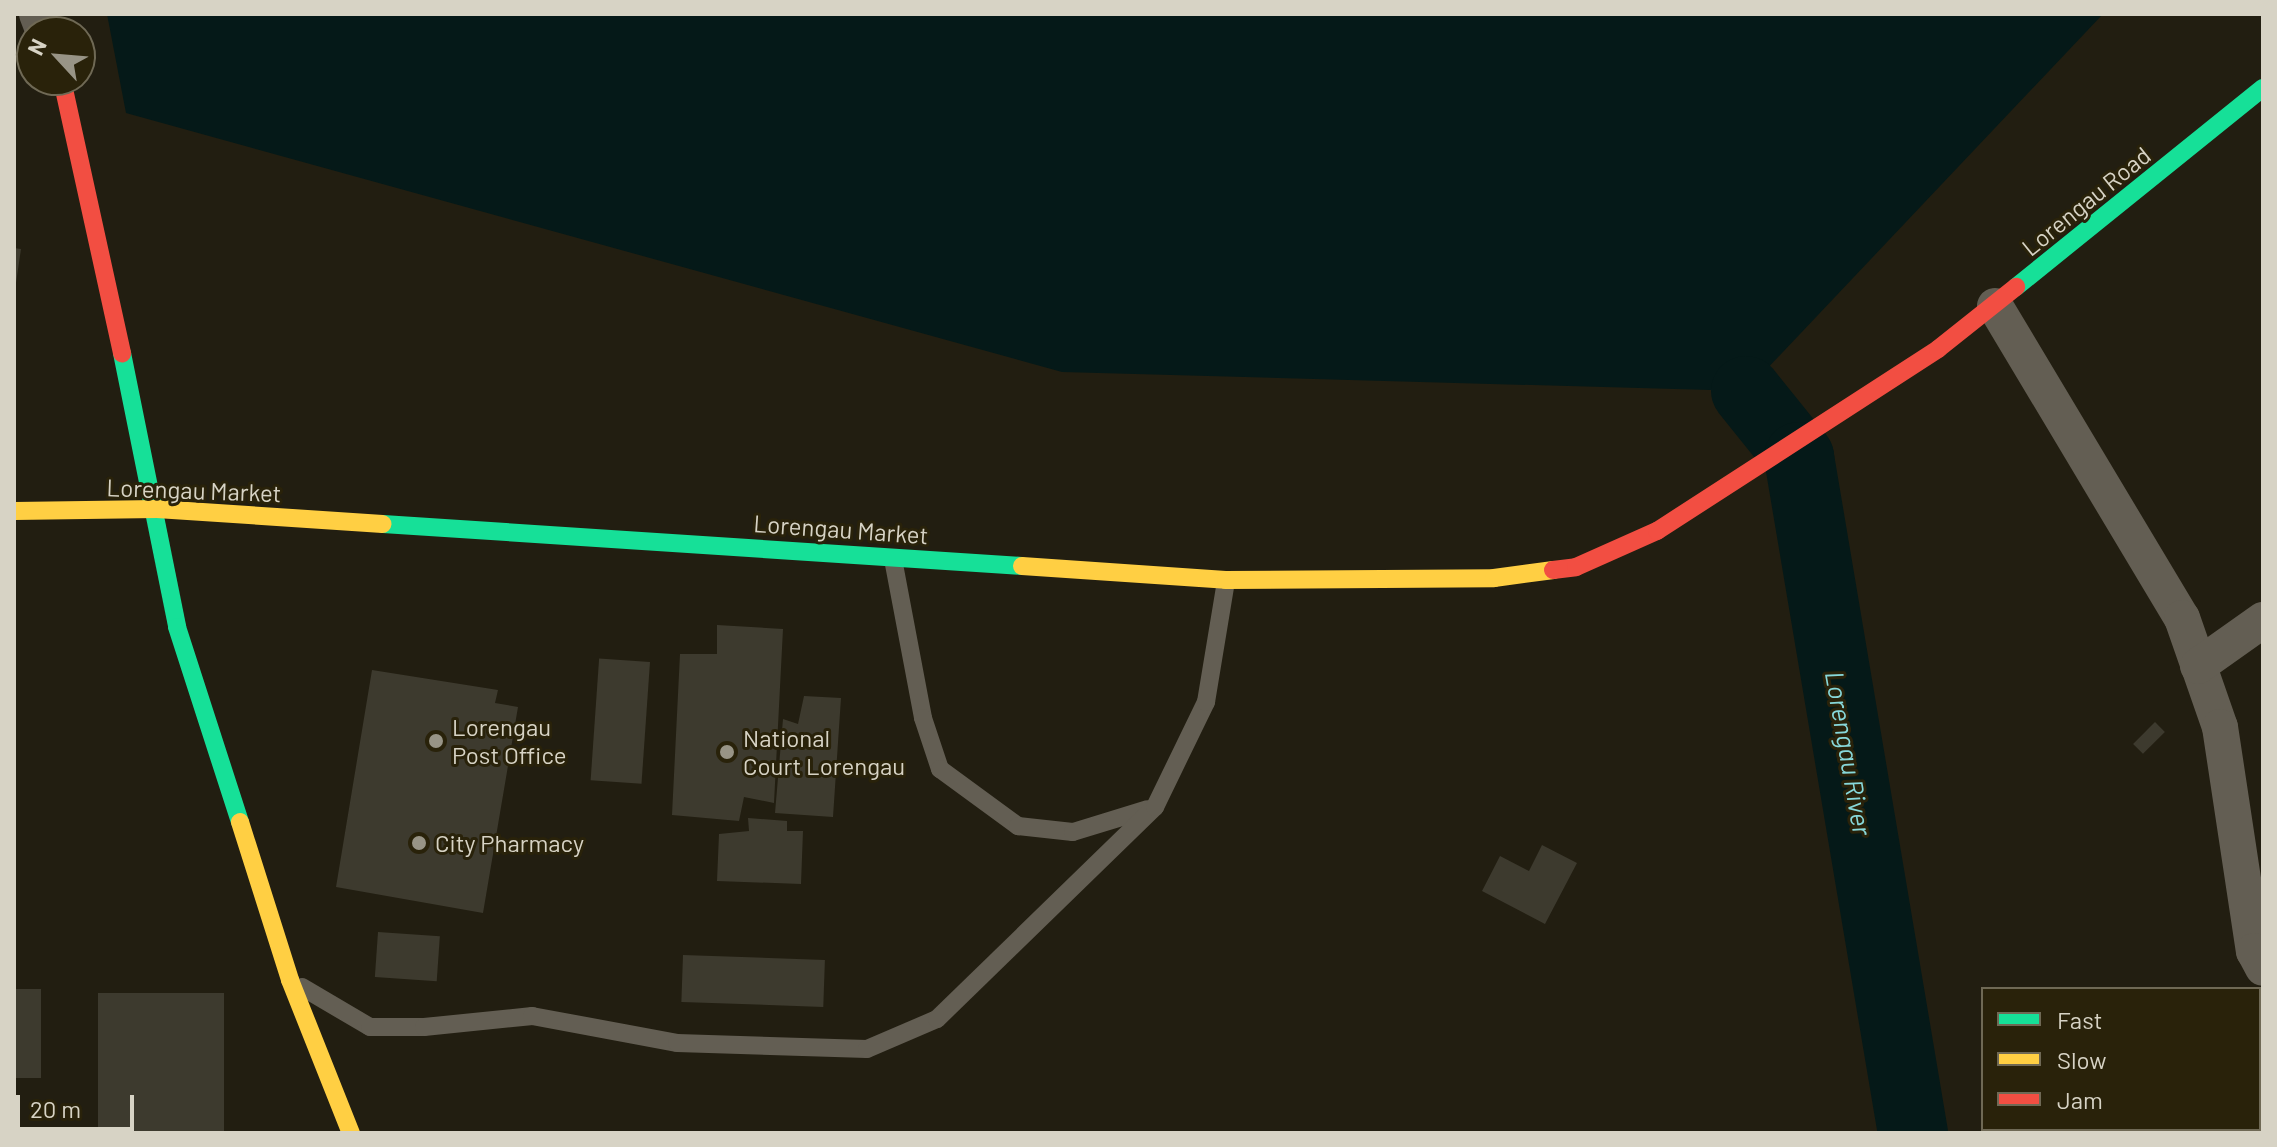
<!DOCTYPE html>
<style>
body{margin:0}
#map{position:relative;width:2277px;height:1147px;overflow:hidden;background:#221e11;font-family:Barlow,sans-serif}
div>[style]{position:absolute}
.water>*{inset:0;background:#051918}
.river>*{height:70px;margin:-35px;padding:0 35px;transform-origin:35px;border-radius:35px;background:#051918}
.building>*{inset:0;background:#3d3a2e;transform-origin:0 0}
.lane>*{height:18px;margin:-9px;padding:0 9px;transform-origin:9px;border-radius:9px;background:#635e53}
.street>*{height:36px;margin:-18px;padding:0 18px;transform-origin:18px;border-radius:18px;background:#635e53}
.fast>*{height:18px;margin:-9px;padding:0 9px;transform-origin:9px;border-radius:9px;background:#16e098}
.slow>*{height:18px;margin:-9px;padding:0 9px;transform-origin:9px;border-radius:9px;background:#ffcf43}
.jam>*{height:18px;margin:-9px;padding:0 9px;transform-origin:9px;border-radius:9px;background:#f24e42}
.dots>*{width:22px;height:22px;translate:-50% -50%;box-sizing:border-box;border:4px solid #29220a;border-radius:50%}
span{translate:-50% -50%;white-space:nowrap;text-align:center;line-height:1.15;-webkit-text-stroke:6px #29220a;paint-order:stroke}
.street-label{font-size:24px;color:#d7d3c5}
.poi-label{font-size:24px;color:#d7d3c5}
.left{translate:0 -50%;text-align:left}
.water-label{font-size:26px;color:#87d8da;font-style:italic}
.frame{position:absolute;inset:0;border:16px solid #d7d3c5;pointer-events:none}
.legend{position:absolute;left:1981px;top:987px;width:280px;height:144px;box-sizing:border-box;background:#29220a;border:2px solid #6f6955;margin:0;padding:10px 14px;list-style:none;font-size:24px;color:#d7d3c5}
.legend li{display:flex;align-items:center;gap:16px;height:40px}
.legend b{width:40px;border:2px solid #6f6955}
.north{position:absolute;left:16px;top:16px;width:80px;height:80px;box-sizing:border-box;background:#29220a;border:2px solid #6f6955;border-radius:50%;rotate:296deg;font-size:22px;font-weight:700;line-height:32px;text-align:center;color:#d7d3c5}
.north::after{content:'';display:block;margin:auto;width:28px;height:36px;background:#989486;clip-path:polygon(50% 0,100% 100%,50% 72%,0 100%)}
.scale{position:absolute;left:16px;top:1095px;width:118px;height:36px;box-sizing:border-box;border:4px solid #d7d3c5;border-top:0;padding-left:10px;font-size:24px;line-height:28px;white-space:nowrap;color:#d7d3c5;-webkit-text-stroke:6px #29220a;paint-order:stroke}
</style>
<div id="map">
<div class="water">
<i style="clip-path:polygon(107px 14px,2103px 14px,1746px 391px,1062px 372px,126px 113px)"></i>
</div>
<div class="river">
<i style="left:1746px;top:391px;width:85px;rotate:51.2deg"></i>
<i style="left:1799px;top:457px;width:686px;rotate:80.43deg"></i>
</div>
<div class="building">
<i style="clip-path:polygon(14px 248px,21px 249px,16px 283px,14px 283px)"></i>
<i style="clip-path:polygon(717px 625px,783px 629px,774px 803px,744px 797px,739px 821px,672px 815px,680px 654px,717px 654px)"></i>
<i style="left:650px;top:662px;width:122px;height:51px;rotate:94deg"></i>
<i style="clip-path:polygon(372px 670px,498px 690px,495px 703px,518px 707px,483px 913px,336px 887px)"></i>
<i style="clip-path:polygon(804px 696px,841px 698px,833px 817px,775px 813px,783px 719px,798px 724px)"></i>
<i style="left:2155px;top:722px;width:14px;height:31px;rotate:45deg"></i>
<i style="clip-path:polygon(748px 818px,787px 821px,787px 831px,803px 831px,801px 884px,717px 881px,719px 834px,749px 831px)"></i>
<i style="clip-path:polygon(1542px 845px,1577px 863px,1545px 924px,1482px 891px,1500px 856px,1529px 871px)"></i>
<i style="left:378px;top:932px;width:62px;height:45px;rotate:4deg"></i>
<i style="left:683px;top:955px;width:142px;height:47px;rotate:2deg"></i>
<i style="left:14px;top:989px;width:27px;height:89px"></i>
<i style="left:98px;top:993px;width:126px;height:140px"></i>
</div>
<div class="lane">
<i style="left:893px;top:559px;width:162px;rotate:79.3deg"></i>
<i style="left:923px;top:718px;width:54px;rotate:71.6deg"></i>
<i style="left:940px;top:769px;width:97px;rotate:36.2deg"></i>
<i style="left:1018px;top:826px;width:55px;rotate:6.2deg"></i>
<i style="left:1073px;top:832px;width:78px;rotate:-17deg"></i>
<i style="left:302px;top:987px;width:79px;rotate:30.5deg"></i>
<i style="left:370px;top:1027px;width:54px"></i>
<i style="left:424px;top:1027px;width:109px;rotate:-5.8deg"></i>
<i style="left:532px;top:1016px;width:147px;rotate:10.5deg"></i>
<i style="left:677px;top:1043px;width:190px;rotate:1.8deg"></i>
<i style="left:867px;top:1049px;width:76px;rotate:-23.2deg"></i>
<i style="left:937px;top:1019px;width:304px;rotate:-44.2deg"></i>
<i style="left:1155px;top:807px;width:117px;rotate:-64.1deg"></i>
<i style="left:1206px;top:702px;width:123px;rotate:-80.6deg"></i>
</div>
<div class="street">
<i style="left:37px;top:14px;width:19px;rotate:69deg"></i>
<i style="left:1995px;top:306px;width:364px;rotate:59.1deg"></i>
<i style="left:2182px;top:618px;width:115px;rotate:70.8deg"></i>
<i style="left:2220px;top:727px;width:227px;rotate:81.4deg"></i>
<i style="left:2254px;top:951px;width:19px;rotate:62deg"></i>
<i style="left:2198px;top:666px;width:80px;rotate:-35.3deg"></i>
</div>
<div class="fast">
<i style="left:2016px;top:287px;width:317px;rotate:-38.9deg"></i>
<i style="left:122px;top:353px;width:279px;rotate:78.6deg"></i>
<i style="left:177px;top:627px;width:205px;rotate:72.1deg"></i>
<i style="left:383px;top:524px;width:640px;rotate:3.76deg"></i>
</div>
<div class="slow">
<i style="left:14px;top:511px;width:143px;rotate:-0.8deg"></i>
<i style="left:157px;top:509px;width:226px;rotate:3.8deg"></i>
<i style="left:1022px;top:566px;width:204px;rotate:3.9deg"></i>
<i style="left:1226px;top:580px;width:268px;rotate:-0.4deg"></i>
<i style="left:1494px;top:578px;width:60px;rotate:-7.7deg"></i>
<i style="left:240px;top:822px;width:166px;rotate:72.4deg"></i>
<i style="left:290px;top:980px;width:165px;rotate:68.3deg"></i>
</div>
<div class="jam">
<i style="left:62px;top:80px;width:280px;rotate:77.6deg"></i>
<i style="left:1553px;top:570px;width:23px;rotate:-7deg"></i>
<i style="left:1576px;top:567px;width:89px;rotate:-24deg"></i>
<i style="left:1657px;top:531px;width:335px;rotate:-32.9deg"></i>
<i style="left:1938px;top:349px;width:100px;rotate:-38.5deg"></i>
</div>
<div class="dots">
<i style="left:436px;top:741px;background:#989486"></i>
<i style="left:727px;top:752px;background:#989486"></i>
<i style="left:419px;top:843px;background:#989486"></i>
</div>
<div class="street-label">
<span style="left:2086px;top:201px;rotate:-39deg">Lorengau Road</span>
<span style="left:194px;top:490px;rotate:2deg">Lorengau Market</span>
<span style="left:841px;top:529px;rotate:4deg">Lorengau Market</span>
</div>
<div class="poi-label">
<span class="left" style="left:452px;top:741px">Lorengau<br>Post Office</span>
<span class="left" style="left:743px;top:752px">National<br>Court Lorengau</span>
<span class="left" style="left:435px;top:843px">City Pharmacy</span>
</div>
<div class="water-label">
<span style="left:1849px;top:753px;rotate:80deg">Lorengau River</span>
</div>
<div class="frame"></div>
<ul class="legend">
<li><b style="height:10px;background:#16e098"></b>Fast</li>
<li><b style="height:10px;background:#ffcf43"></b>Slow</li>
<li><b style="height:10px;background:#f24e42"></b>Jam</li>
</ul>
<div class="north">N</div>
<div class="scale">20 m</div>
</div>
